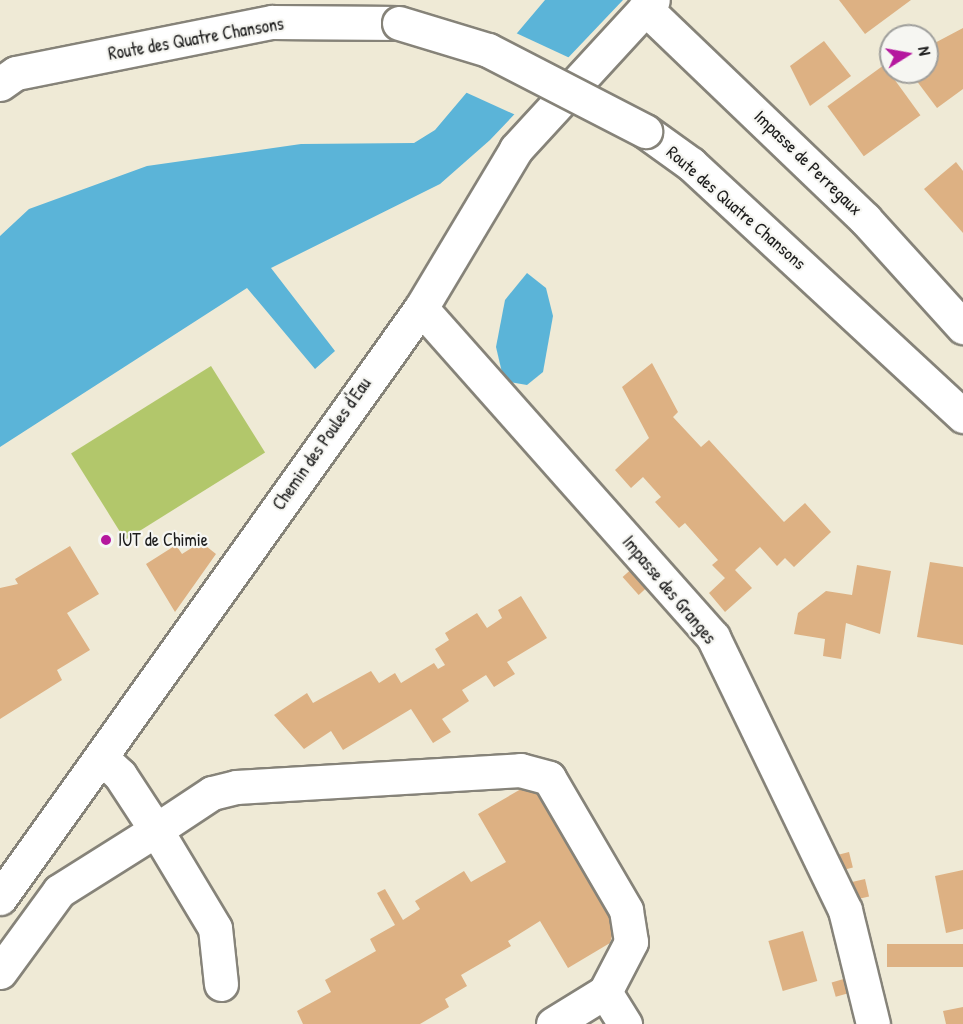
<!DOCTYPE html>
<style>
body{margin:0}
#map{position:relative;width:963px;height:1024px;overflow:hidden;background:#efead6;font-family:"Patrick Hand",sans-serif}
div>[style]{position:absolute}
.green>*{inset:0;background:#b2c76b;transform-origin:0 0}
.water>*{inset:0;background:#5bb4d8}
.pier>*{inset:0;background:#efead6}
.building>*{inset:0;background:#ddb183;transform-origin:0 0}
.roads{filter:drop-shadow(2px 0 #868379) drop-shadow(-2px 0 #868379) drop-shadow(0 2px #868379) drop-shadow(0 -2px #868379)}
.minor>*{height:33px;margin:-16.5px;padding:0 16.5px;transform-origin:16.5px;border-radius:16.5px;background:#fff}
.major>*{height:33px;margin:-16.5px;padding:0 16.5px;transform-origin:16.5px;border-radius:16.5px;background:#fff}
.bridges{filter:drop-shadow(2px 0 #868379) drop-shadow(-2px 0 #868379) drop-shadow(0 2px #868379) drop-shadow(0 -2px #868379)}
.major-bridge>*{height:33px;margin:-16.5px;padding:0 16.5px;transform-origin:16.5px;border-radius:16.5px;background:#fff}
.dots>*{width:16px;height:16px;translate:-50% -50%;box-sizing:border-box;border:3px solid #f6f6f2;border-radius:50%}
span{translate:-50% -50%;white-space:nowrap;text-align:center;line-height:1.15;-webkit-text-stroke:4.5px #f6f6f2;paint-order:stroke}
.street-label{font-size:18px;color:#1c1c1c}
.poi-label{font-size:18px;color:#1c1c1c}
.left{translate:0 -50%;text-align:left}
.north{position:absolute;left:879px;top:24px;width:60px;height:60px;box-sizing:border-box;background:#f6f6f2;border:2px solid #9f9f9c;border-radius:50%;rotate:79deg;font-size:16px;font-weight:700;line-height:24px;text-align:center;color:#1c1c1c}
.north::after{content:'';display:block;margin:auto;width:21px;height:27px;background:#b5179e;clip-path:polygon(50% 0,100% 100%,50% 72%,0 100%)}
</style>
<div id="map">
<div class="green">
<i style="left:211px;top:366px;width:102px;height:165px;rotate:58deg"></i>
</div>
<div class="water">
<i style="clip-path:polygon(545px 0,623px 0,490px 140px,440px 184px,271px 268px,335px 351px,315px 369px,247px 288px,0 447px,0 236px,29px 209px,147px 166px,301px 144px,414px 143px,435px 130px)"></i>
<i style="clip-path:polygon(527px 273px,546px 288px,553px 316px,543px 372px,527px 385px,504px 381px,496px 347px,505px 300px)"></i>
</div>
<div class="pier">
<i style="clip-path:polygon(516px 33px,572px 59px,518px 116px,465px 92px)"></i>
</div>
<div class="building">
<i style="clip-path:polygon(839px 0,911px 0,865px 34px)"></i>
<i style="clip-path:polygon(963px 28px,963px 89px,937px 108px,910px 72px,927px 72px,927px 58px,934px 53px,929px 46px)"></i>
<i style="clip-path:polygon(824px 41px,851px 76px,810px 106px,790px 66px)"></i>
<i style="left:884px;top:65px;width:62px;height:70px;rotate:54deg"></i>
<i style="clip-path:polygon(956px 162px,963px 171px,963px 233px,924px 189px)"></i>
<i style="clip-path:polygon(652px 363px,678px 412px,673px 417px,701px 447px,709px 440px,784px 522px,805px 503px,831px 532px,794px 567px,785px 558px,777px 566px,760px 547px,735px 570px,752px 588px,725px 612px,709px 593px,725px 578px,712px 565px,718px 560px,685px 523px,679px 528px,655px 502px,661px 497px,643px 477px,631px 488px,615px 470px,649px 438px,622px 387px)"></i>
<i style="clip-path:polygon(201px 542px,216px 554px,175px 612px,146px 564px,176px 545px,182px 554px)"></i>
<i style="clip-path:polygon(70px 546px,99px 594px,67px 613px,90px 650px,57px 670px,62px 680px,0 719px,0 588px,18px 584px,15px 579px)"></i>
<i style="clip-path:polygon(930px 562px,963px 567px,963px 645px,917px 637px)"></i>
<i style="left:636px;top:565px;width:24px;height:18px;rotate:48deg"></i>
<i style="clip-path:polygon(857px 565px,891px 571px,880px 634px,846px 623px,841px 659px,823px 656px,825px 639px,794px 634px,798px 613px,826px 591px,852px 595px)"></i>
<i style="clip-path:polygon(521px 596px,547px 638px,507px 662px,515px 674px,494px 687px,486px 675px,462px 690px,469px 701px,442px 719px,451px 732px,433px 743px,411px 709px,343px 750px,331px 731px,304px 749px,274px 715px,307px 693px,313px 703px,371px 671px,379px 683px,395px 673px,401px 683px,434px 663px,438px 669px,445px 665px,435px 649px,449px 640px,445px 633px,477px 613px,487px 628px,502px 618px,498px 610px)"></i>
<i style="clip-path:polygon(521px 789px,542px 795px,616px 922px,610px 943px,568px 968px,540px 921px,508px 941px,511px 946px,461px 975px,467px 986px,445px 999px,449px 1007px,420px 1024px,303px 1024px,297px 1011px,331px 992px,325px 980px,376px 951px,370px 939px,395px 925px,377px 893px,385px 889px,403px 920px,420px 909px,415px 901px,464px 871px,471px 882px,506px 862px,478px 814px)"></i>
<i style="left:849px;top:852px;width:16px;height:12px;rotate:76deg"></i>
<i style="clip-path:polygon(963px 870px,963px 929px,946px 933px,935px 876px)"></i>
<i style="left:865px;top:879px;width:18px;height:21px;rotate:77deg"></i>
<i style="left:803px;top:931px;width:52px;height:36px;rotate:74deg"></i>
<i style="left:963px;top:944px;width:23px;height:76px;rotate:90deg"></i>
<i style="left:847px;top:978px;width:15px;height:16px;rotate:74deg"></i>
<i style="clip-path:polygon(963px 1007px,963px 1024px,946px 1024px,943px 1011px)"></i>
</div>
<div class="roads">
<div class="minor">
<i style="left:645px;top:8px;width:305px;rotate:43.8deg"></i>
<i style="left:865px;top:219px;width:146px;rotate:47.8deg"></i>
<i style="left:421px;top:308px;width:440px;rotate:48.4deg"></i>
<i style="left:713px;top:637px;width:303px;rotate:64.2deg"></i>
<i style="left:845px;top:910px;width:117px;rotate:76.2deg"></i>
<i style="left:0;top:898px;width:725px;rotate:-54.49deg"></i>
<i style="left:421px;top:308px;width:185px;rotate:-59.1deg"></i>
<i style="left:516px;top:149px;width:202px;rotate:-47.4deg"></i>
<i style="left:0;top:972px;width:100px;rotate:-53.9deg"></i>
<i style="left:59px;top:891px;width:115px;rotate:-32.2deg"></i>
<i style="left:156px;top:830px;width:66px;rotate:-123.2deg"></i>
<i style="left:120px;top:775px;width:26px;rotate:-137deg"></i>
<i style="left:221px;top:984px;width:56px;rotate:-96.1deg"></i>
<i style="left:215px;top:928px;width:114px;rotate:-121deg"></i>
<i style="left:156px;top:830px;width:67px;rotate:-33.5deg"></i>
<i style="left:212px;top:793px;width:25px;rotate:-14deg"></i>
<i style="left:236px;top:787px;width:285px;rotate:-3.4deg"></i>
<i style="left:520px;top:770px;width:30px;rotate:15deg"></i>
<i style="left:549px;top:778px;width:153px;rotate:59.7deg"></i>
<i style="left:626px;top:910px;width:32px;rotate:81deg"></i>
<i style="left:631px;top:942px;width:56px;rotate:117.5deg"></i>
<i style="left:605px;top:992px;width:38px;rotate:58deg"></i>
<i style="left:553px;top:1024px;width:61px;rotate:-31.6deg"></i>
</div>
<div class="major">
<i style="left:0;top:84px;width:19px;rotate:-35deg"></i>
<i style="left:16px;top:73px;width:261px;rotate:-11.3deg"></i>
<i style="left:272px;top:22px;width:127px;rotate:0.5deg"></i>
<i style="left:645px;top:131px;width:57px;rotate:35.7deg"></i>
<i style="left:691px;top:164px;width:371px;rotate:42.8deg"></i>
</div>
</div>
<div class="bridges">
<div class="major-bridge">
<i style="left:399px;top:23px;width:93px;rotate:16.9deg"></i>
<i style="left:488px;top:50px;width:177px;rotate:27.3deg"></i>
</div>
</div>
<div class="dots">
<i style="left:106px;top:540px;background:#b5179e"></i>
</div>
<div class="street-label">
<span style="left:196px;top:39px;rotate:-10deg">Route des Quatre Chansons</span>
<span style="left:808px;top:163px;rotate:44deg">Impasse de Perregaux</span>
<span style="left:736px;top:208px;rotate:41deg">Route des Quatre Chansons</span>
<span style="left:322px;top:444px;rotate:-55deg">Chemin des Poules d'Eau</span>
<span style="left:669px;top:590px;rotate:50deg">Impasse des Granges</span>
</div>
<div class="poi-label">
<span class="left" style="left:118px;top:540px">IUT de Chimie</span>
</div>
<div class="north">N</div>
</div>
